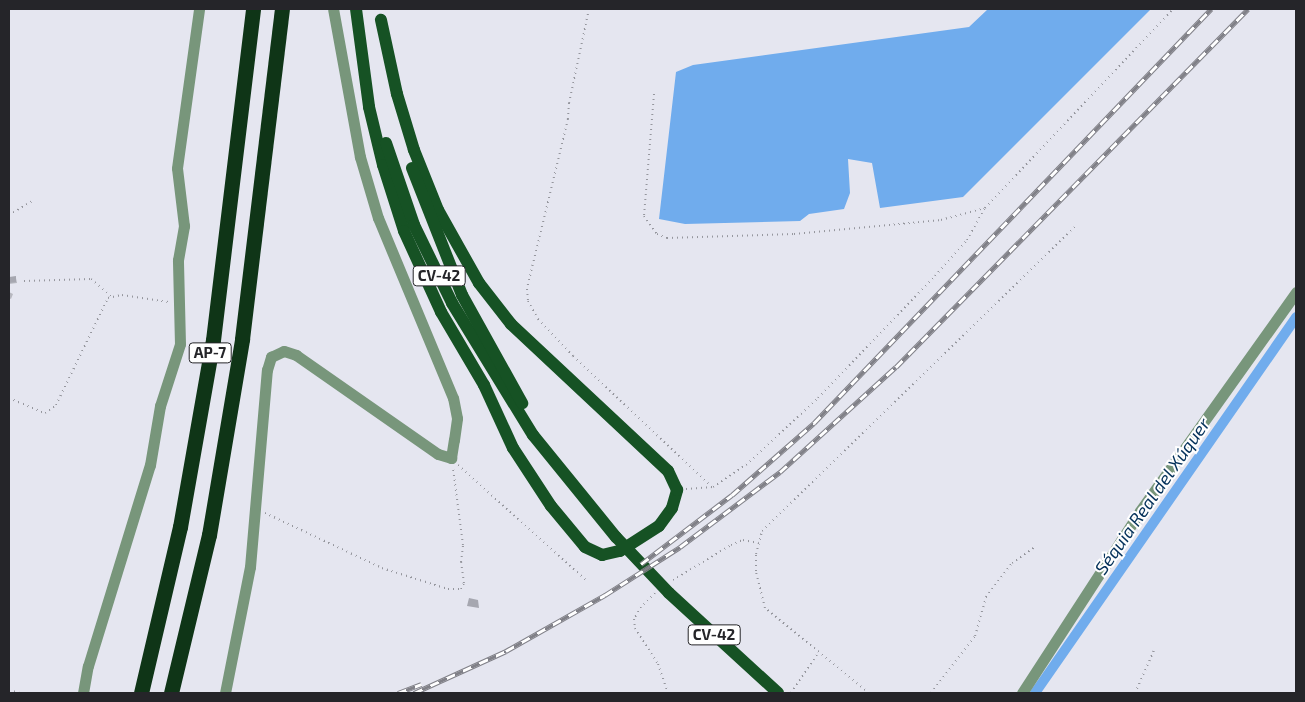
<!DOCTYPE html>
<meta charset="utf-8">
<style>
body{margin:0}
#map{position:relative;width:1305px;height:702px;overflow:hidden;background:#e5e6f0;font-family:"Exo 2",sans-serif}
div>[style]{position:absolute}
.water>*{inset:0;background:#70aced}
.shadow>*{inset:0;background:#0003}
.canal>*{height:10px;margin:-5px;padding:0 5px;transform-origin:5px;border-radius:5px;background:#70aced}
.building>*{inset:0;background:#a6a7b0}
.path>*{height:2px;margin-top:-1px;transform-origin:0;background:repeating-linear-gradient(90deg,#95969d 0 1px,transparent 0 5px)}
.minor>*{height:11px;margin:-5.5px;padding:0 5.5px;transform-origin:5.5px;border-radius:5.5px;background:#78967b}
.major>*{height:12px;margin:-6px;padding:0 6px;transform-origin:6px;border-radius:6px;background:#165224}
.highway>*{height:15px;margin:-7.5px;padding:0 7.5px;transform-origin:7.5px;border-radius:7.5px;background:#0f3517}
.rail>*{height:5px;margin-top:-2.5px;transform-origin:0;background:repeating-linear-gradient(90deg,#fff 0 9px,#808087 0 18px);box-sizing:border-box;border-block:1px solid #808087}
span{translate:-50% -50%;white-space:nowrap;text-align:center;line-height:1.15;-webkit-text-stroke:4px #fff;paint-order:stroke}
.shield-label span{padding:1px 4px;background:#fff;border:1px solid;border-radius:4px;-webkit-text-stroke-width:0}
.shield-label{font-size:15px;color:#252529;font-weight:700}
.water-label{font-size:18px;color:#04315a;font-style:italic}
.frame{position:absolute;inset:0;border:10px solid #252529;pointer-events:none}
</style>
<div id="map">
<div class="water">
<i style="clip-path:polygon(988px 9px,1151px 9px,963px 197px,880px 208px,872px 163px,848px 159px,850px 193px,844px 209px,809px 214px,800px 221px,685px 224px,659px 219px,676px 72px,693px 65px,969px 27px)"></i>
</div>
<div class="shadow">
<i style="clip-path:polygon(9px 278px,16px 278px,17px 283px,9px 284px)"></i>
<i style="clip-path:polygon(9px 292px,13px 294px,11px 299px,9px 298px)"></i>
</div>
<div class="canal">
<i style="left:1035px;top:693px;width:458px;rotate:-55.2deg"></i>
</div>
<div class="building">
<i style="clip-path:polygon(16px 276px,16px 282px,9px 283px,9px 277px)"></i>
<i style="clip-path:polygon(469px 598px,478px 600px,479px 608px,467px 606px)"></i>
</div>
<div class="path">
<i style="left:589px;top:9px;width:96px;rotate:102deg"></i>
<i style="left:569px;top:103px;width:16px;rotate:94deg"></i>
<i style="left:568px;top:119px;width:175px;rotate:103.6deg"></i>
<i style="left:527px;top:289px;width:12px;rotate:85deg"></i>
<i style="left:528px;top:301px;width:21px;rotate:61deg"></i>
<i style="left:538px;top:319px;width:51px;rotate:46.6deg"></i>
<i style="left:573px;top:356px;width:191px;rotate:43.3deg"></i>
<i style="left:654px;top:94px;width:122px;rotate:94.7deg"></i>
<i style="left:644px;top:216px;width:22px;rotate:54deg"></i>
<i style="left:657px;top:234px;width:11px;rotate:22deg"></i>
<i style="left:667px;top:238px;width:127px;rotate:-1.8deg"></i>
<i style="left:794px;top:234px;width:148px;rotate:-5.4deg"></i>
<i style="left:941px;top:220px;width:46px;rotate:-15.3deg"></i>
<i style="left:9px;top:215px;width:29px;rotate:-31deg"></i>
<i style="left:24px;top:281px;width:67px;rotate:-1.7deg"></i>
<i style="left:91px;top:279px;width:28px;rotate:41deg"></i>
<i style="left:9px;top:398px;width:39px;rotate:23deg"></i>
<i style="left:45px;top:413px;width:14px;rotate:-36deg"></i>
<i style="left:56px;top:405px;width:119px;rotate:-64.1deg"></i>
<i style="left:108px;top:298px;width:14px;rotate:-12deg"></i>
<i style="left:122px;top:295px;width:47px;rotate:8.7deg"></i>
<i style="left:458px;top:465px;width:175px;rotate:42deg"></i>
<i style="left:686px;top:489px;width:27px;rotate:-4deg"></i>
<i style="left:713px;top:487px;width:40px;rotate:-34deg"></i>
<i style="left:746px;top:465px;width:98px;rotate:-42.9deg"></i>
<i style="left:818px;top:398px;width:169px;rotate:-46.2deg"></i>
<i style="left:935px;top:276px;width:48px;rotate:-48.4deg"></i>
<i style="left:967px;top:240px;width:37px;rotate:-61deg"></i>
<i style="left:985px;top:208px;width:274px;rotate:-46.6deg"></i>
<i style="left:265px;top:513px;width:129px;rotate:25.2deg"></i>
<i style="left:382px;top:568px;width:69px;rotate:17.7deg"></i>
<i style="left:448px;top:589px;width:13px"></i>
<i style="left:461px;top:589px;width:7px;rotate:-63deg"></i>
<i style="left:464px;top:583px;width:21px;rotate:-98deg"></i>
<i style="left:461px;top:562px;width:17px;rotate:-83deg"></i>
<i style="left:463px;top:545px;width:78px;rotate:-97.4deg"></i>
<i style="left:673px;top:580px;width:68px;rotate:-31.1deg"></i>
<i style="left:731px;top:545px;width:13px;rotate:-23deg"></i>
<i style="left:743px;top:540px;width:16px;rotate:11deg"></i>
<i style="left:655px;top:593px;width:20px;rotate:135deg"></i>
<i style="left:641px;top:607px;width:14px;rotate:120deg"></i>
<i style="left:634px;top:619px;width:9px;rotate:84deg"></i>
<i style="left:635px;top:628px;width:43px;rotate:57.4deg"></i>
<i style="left:658px;top:664px;width:31px;rotate:71deg"></i>
<i style="left:9px;top:690px;width:11px;rotate:15deg"></i>
<i style="left:791px;top:693px;width:48px;rotate:-56deg"></i>
<i style="left:869px;top:693px;width:134px;rotate:-140.7deg"></i>
<i style="left:765px;top:608px;width:38px;rotate:-104deg"></i>
<i style="left:756px;top:571px;width:17px;rotate:-90deg"></i>
<i style="left:756px;top:554px;width:24px;rotate:-75deg"></i>
<i style="left:762px;top:531px;width:438px;rotate:-44.2deg"></i>
<i style="left:931px;top:693px;width:72px;rotate:-52.3deg"></i>
<i style="left:975px;top:636px;width:41px;rotate:-74.2deg"></i>
<i style="left:986px;top:597px;width:43px;rotate:-52.6deg"></i>
<i style="left:1012px;top:563px;width:28px;rotate:-35deg"></i>
<i style="left:1135px;top:693px;width:49px;rotate:-66deg"></i>
</div>
<div class="minor">
<i style="left:83px;top:693px;width:27px;rotate:-80deg"></i>
<i style="left:88px;top:666px;width:210px;rotate:-72.9deg"></i>
<i style="left:150px;top:465px;width:60px;rotate:-80.4deg"></i>
<i style="left:160px;top:406px;width:65px;rotate:-72.1deg"></i>
<i style="left:180px;top:344px;width:84px;rotate:-91.4deg"></i>
<i style="left:178px;top:260px;width:35px;rotate:-80deg"></i>
<i style="left:184px;top:226px;width:58px;rotate:-96.9deg"></i>
<i style="left:177px;top:168px;width:161px;rotate:-82.1deg"></i>
<i style="left:225px;top:693px;width:128px;rotate:-78.8deg"></i>
<i style="left:250px;top:567px;width:198px;rotate:-85.1deg"></i>
<i style="left:267px;top:370px;width:14px;rotate:-73deg"></i>
<i style="left:271px;top:357px;width:14px;rotate:-25deg"></i>
<i style="left:284px;top:351px;width:13px;rotate:18deg"></i>
<i style="left:296px;top:355px;width:173px;rotate:34.9deg"></i>
<i style="left:438px;top:454px;width:14px;rotate:17deg"></i>
<i style="left:451px;top:458px;width:18px;rotate:-81deg"></i>
<i style="left:454px;top:440px;width:22px;rotate:-82deg"></i>
<i style="left:457px;top:418px;width:20px;rotate:-101deg"></i>
<i style="left:453px;top:398px;width:195px;rotate:-112.6deg"></i>
<i style="left:378px;top:218px;width:64px;rotate:-106.4deg"></i>
<i style="left:360px;top:157px;width:150px;rotate:-100.3deg"></i>
<i style="left:1022px;top:693px;width:217px;rotate:-57deg"></i>
<i style="left:1140px;top:511px;width:269px;rotate:-54.5deg"></i>
</div>
<div class="major">
<i style="left:356px;top:9px;width:99px;rotate:82.4deg"></i>
<i style="left:369px;top:107px;width:60px;rotate:76.4deg"></i>
<i style="left:383px;top:165px;width:69px;rotate:72.3deg"></i>
<i style="left:404px;top:231px;width:89px;rotate:65.4deg"></i>
<i style="left:441px;top:312px;width:85px;rotate:59.5deg"></i>
<i style="left:484px;top:385px;width:69px;rotate:65.3deg"></i>
<i style="left:513px;top:448px;width:69px;rotate:56.8deg"></i>
<i style="left:551px;top:506px;width:53px;rotate:50.3deg"></i>
<i style="left:585px;top:547px;width:19px;rotate:25deg"></i>
<i style="left:602px;top:555px;width:18px;rotate:-13deg"></i>
<i style="left:620px;top:551px;width:46px;rotate:-32.7deg"></i>
<i style="left:659px;top:526px;width:22px;rotate:-54deg"></i>
<i style="left:672px;top:508px;width:19px;rotate:-74deg"></i>
<i style="left:677px;top:490px;width:21px;rotate:-115deg"></i>
<i style="left:668px;top:471px;width:215px;rotate:-136.9deg"></i>
<i style="left:511px;top:324px;width:52px;rotate:-128deg"></i>
<i style="left:479px;top:283px;width:84px;rotate:-119.3deg"></i>
<i style="left:438px;top:210px;width:65px;rotate:-111.8deg"></i>
<i style="left:414px;top:150px;width:59px;rotate:-106.9deg"></i>
<i style="left:397px;top:94px;width:76px;rotate:-102.2deg"></i>
<i style="left:386px;top:143px;width:87px;rotate:71.1deg"></i>
<i style="left:414px;top:225px;width:87px;rotate:64deg"></i>
<i style="left:452px;top:303px;width:155px;rotate:58.5deg"></i>
<i style="left:533px;top:435px;width:132px;rotate:50.9deg"></i>
<i style="left:616px;top:537px;width:77px;rotate:46.6deg"></i>
<i style="left:669px;top:593px;width:148px;rotate:42.5deg"></i>
<i style="left:412px;top:168px;width:136px;rotate:68.5deg"></i>
<i style="left:462px;top:295px;width:124px;rotate:60.9deg"></i>
</div>
<div class="highway">
<i style="left:141px;top:693px;width:171px;rotate:-76.8deg"></i>
<i style="left:180px;top:527px;width:190px;rotate:-80deg"></i>
<i style="left:213px;top:340px;width:333px;rotate:-83.1deg"></i>
<i style="left:171px;top:693px;width:163px;rotate:-76.5deg"></i>
<i style="left:209px;top:535px;width:199px;rotate:-80.4deg"></i>
<i style="left:242px;top:339px;width:332px;rotate:-83.1deg"></i>
</div>
<div class="rail">
<i style="left:641px;top:564px;width:114px;rotate:-37.2deg"></i>
<i style="left:732px;top:495px;width:109px;rotate:-41.3deg"></i>
<i style="left:814px;top:423px;width:574px;rotate:-46.2deg"></i>
<i style="left:398px;top:693px;width:25px;rotate:-21deg"></i>
<i style="left:414px;top:693px;width:101px;rotate:-24.5deg"></i>
<i style="left:506px;top:651px;width:114px;rotate:-29.5deg"></i>
<i style="left:605px;top:595px;width:89px;rotate:-32.6deg"></i>
<i style="left:680px;top:547px;width:125px;rotate:-36.9deg"></i>
<i style="left:780px;top:472px;width:156px;rotate:-42.2deg"></i>
<i style="left:896px;top:367px;width:502px;rotate:-45.48deg"></i>
</div>
<div class="shield-label">
<span style="left:439px;top:276px">CV-42</span>
<span style="left:210px;top:353px">AP-7</span>
<span style="left:714px;top:635px">CV-42</span>
</div>
<div class="water-label">
<span style="left:1152px;top:496px;rotate:-55deg">Séquia Real del Xúquer</span>
</div>
<div class="frame"></div>
</div>
